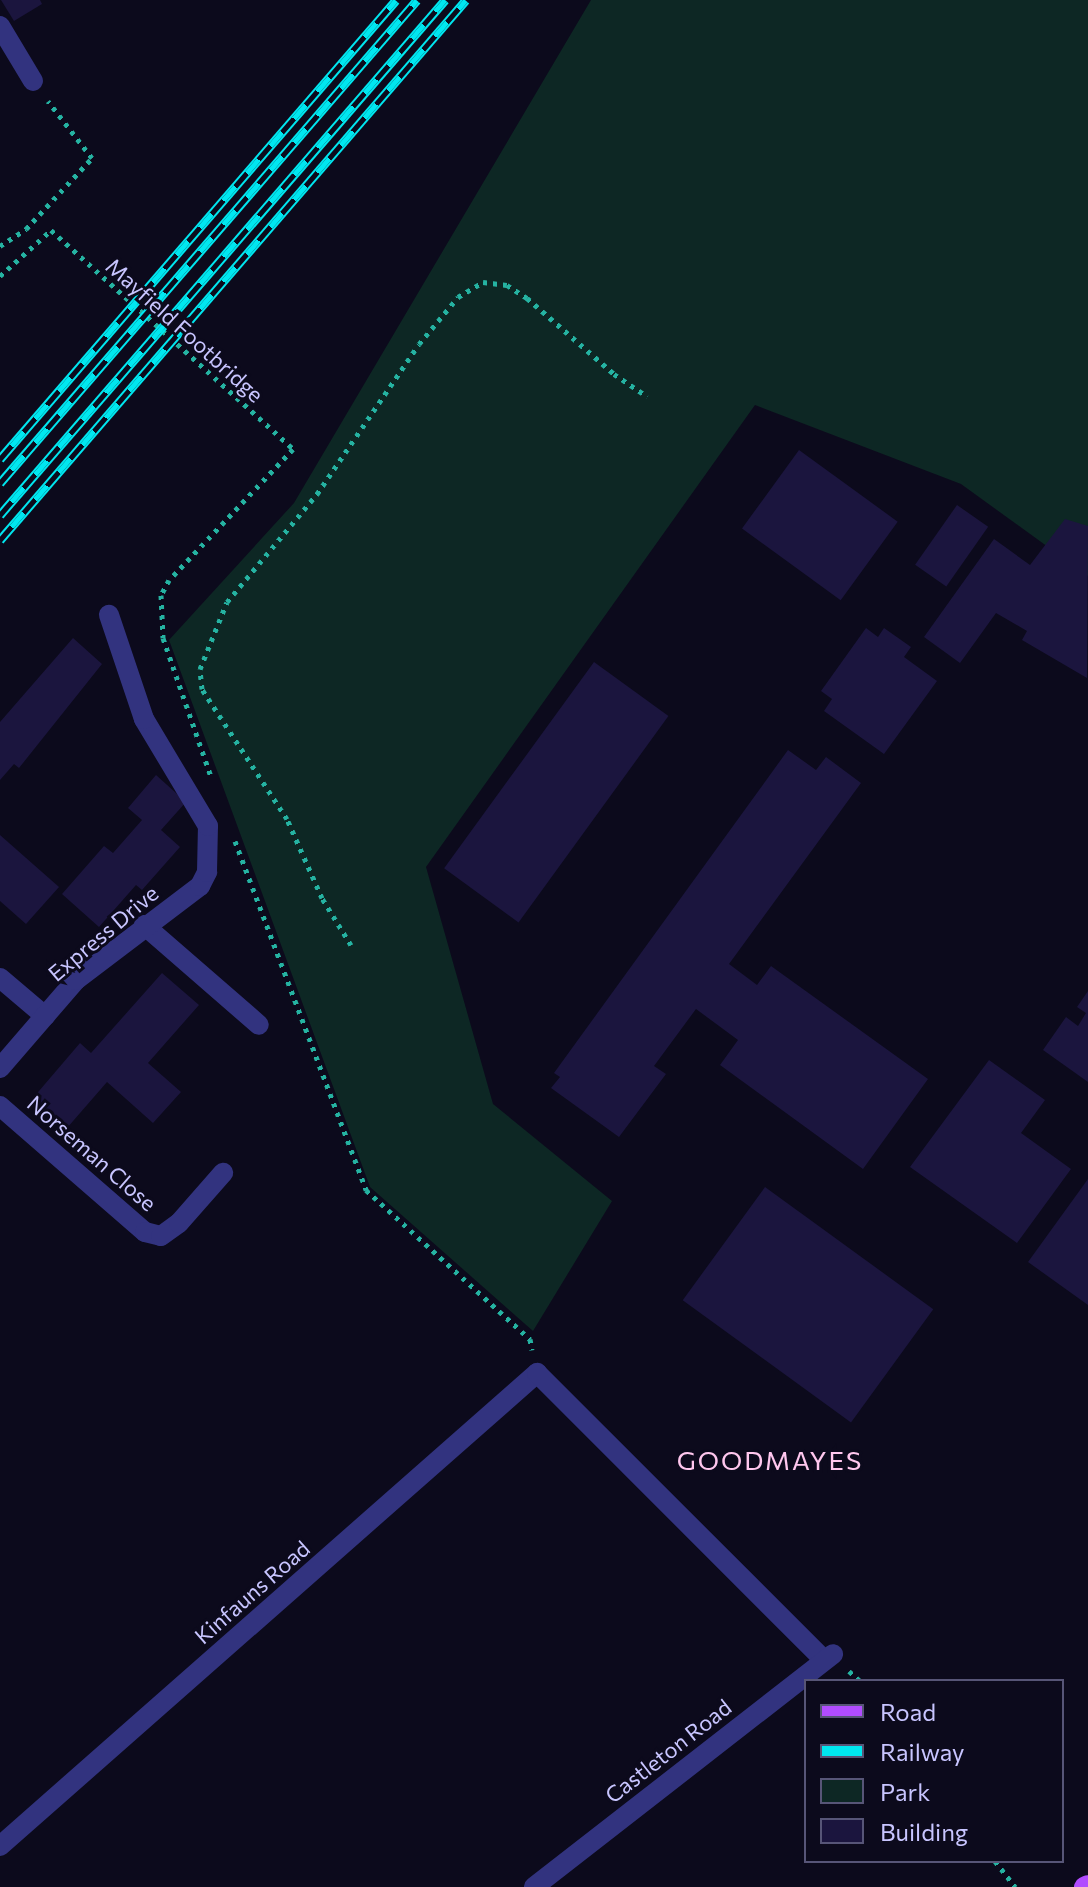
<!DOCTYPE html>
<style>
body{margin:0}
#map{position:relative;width:1088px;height:1887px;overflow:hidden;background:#0c0a1c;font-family:Commissioner,sans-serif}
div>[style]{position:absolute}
.green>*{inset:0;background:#0d2724}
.building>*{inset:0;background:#1b153e;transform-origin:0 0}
.path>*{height:5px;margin-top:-2.5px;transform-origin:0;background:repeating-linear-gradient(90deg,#25b3a2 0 4px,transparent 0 10px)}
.minor>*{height:20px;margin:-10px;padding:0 10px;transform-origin:10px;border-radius:10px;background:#32337f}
.major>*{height:20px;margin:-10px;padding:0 10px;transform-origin:10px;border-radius:10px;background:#b14cff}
.rail>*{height:9px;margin-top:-4.5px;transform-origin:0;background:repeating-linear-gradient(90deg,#0c0a1c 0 18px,#00e7f0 0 36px);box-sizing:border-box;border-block:2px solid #00e7f0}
span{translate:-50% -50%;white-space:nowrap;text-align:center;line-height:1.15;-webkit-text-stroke:6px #0c0a1c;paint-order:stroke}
.street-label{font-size:22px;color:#c8c5ff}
.quarter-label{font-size:26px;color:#ffc7ee;letter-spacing:2px}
.legend{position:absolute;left:804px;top:1679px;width:260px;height:184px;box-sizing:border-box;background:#0c0a1c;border:2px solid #575577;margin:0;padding:10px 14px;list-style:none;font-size:24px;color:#c8c5ff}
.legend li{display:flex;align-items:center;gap:16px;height:40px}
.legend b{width:40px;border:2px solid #575577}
</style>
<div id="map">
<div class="green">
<i style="clip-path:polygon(591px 0,1088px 0,1088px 576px,961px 484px,755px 405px,426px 867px,493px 1104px,612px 1201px,533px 1331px,370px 1187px,169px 640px,294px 503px)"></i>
</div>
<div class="building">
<i style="clip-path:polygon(1px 0,40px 0,42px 4px,14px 21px)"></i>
<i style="left:799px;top:450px;width:122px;height:97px;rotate:36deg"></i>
<i style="left:957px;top:505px;width:38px;height:73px;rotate:35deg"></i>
<i style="clip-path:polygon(1065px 519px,1088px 526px,1087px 678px,1022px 640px,1027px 631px,996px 613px,960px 663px,924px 637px,994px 539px,1030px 565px)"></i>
<i style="clip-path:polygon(866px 628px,878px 637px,884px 628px,911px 647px,904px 657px,937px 681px,884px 754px,824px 711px,832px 699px,821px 691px)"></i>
<i style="clip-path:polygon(73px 638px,102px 664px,19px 768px,14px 764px,0 780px,0 722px)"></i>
<i style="left:594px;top:662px;width:92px;height:255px;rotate:36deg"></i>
<i style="clip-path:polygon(788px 750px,816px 770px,826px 757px,861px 783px,729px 964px,757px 985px,771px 966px,928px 1079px,863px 1169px,720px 1065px,738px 1040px,696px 1009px,654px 1066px,666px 1074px,619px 1137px,551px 1088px,560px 1077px,554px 1073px)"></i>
<i style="clip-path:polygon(156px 775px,186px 802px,161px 830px,180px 847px,142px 890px,136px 885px,99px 927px,62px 894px,104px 846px,113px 853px,142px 820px,128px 808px)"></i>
<i style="clip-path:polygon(0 835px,59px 887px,26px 924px,0 901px)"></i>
<i style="clip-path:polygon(162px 973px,199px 1005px,148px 1063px,181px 1092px,153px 1123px,107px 1082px,67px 1128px,33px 1098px,80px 1043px,91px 1053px)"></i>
<i style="clip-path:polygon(1088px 991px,1088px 1082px,1043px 1050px,1066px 1017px,1078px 1026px,1086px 1013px,1077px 1007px)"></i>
<i style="clip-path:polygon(989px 1060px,1045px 1100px,1021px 1133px,1071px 1169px,1017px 1243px,910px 1167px)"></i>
<i style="clip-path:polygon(1088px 1179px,1088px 1305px,1028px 1262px)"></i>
<i style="left:765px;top:1187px;width:208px;height:140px;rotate:36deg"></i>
</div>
<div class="path">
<i style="left:0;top:246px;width:31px;rotate:-33deg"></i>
<i style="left:26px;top:229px;width:97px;rotate:-47.1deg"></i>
<i style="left:92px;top:158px;width:72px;rotate:-127.7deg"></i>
<i style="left:0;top:276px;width:69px;rotate:-42deg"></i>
<i style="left:51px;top:230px;width:326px;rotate:42.1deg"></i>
<i style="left:293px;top:449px;width:180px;rotate:133.4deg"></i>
<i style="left:169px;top:580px;width:17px;rotate:118deg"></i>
<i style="left:161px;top:595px;width:43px;rotate:87.3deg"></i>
<i style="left:163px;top:638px;width:147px;rotate:70.9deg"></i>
<i style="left:235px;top:841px;width:373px;rotate:69.4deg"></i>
<i style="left:366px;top:1190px;width:222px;rotate:42.3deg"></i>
<i style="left:530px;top:1339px;width:11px;rotate:80deg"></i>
<i style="left:351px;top:945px;width:55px;rotate:-121.7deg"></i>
<i style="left:322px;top:898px;width:86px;rotate:-113.9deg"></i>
<i style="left:287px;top:819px;width:155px;rotate:-123.2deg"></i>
<i style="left:202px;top:689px;width:20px;rotate:-96deg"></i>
<i style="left:200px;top:669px;width:72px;rotate:-68.1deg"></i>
<i style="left:227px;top:602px;width:141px;rotate:-50.2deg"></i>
<i style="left:317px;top:494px;width:181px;rotate:-55.8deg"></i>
<i style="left:419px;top:344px;width:61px;rotate:-50.3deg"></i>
<i style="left:458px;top:297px;width:29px;rotate:-31deg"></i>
<i style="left:483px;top:282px;width:24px;rotate:7deg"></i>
<i style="left:507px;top:285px;width:24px;rotate:33deg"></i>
<i style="left:527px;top:298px;width:116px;rotate:41.1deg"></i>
<i style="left:614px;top:374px;width:40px;rotate:34deg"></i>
<i style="left:849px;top:1671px;width:15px;rotate:42deg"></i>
<i style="left:995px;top:1861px;width:33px;rotate:52deg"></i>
</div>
<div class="minor">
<i style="left:0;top:26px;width:64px;rotate:59deg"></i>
<i style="left:144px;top:925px;width:152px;rotate:41deg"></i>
<i style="left:0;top:978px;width:59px;rotate:40.2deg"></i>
<i style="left:0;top:1068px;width:116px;rotate:-49.2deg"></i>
<i style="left:76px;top:980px;width:156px;rotate:-37.2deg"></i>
<i style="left:200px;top:886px;width:16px;rotate:-63deg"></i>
<i style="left:207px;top:872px;width:46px;rotate:-88.8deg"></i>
<i style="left:208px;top:826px;width:125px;rotate:-120.9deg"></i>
<i style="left:144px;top:719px;width:110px;rotate:-108.6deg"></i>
<i style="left:0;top:1106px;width:192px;rotate:41deg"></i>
<i style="left:145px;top:1232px;width:16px;rotate:14deg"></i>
<i style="left:161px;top:1236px;width:22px;rotate:-36deg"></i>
<i style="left:179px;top:1223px;width:67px;rotate:-48.7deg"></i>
<i style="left:0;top:1846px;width:716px;rotate:-41.37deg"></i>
<i style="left:537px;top:1373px;width:404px;rotate:45deg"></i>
<i style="left:534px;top:1887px;width:379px;rotate:-37.9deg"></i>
</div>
<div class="major">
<i style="left:1084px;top:1887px;width:4px;rotate:-27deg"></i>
</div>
<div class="rail">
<i style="left:0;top:459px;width:606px;rotate:-49.21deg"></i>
<i style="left:0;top:483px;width:638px;rotate:-49.19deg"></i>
<i style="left:0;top:515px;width:681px;rotate:-49.17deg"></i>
<i style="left:0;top:540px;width:713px;rotate:-49.21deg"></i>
</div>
<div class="street-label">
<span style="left:185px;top:330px;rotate:42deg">Mayfield Footbridge</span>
<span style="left:103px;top:933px;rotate:-40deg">Express Drive</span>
<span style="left:92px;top:1153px;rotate:41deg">Norseman Close</span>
<span style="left:252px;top:1592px;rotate:-41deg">Kinfauns Road</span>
<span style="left:668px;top:1751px;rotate:-38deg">Castleton Road</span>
</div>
<div class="quarter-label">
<span style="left:770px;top:1460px">GOODMAYES</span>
</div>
<ul class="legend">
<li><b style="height:10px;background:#b14cff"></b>Road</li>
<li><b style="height:10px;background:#00e7f0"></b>Railway</li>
<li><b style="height:22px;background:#0d2724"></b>Park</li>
<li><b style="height:22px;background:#1b153e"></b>Building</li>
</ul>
</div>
